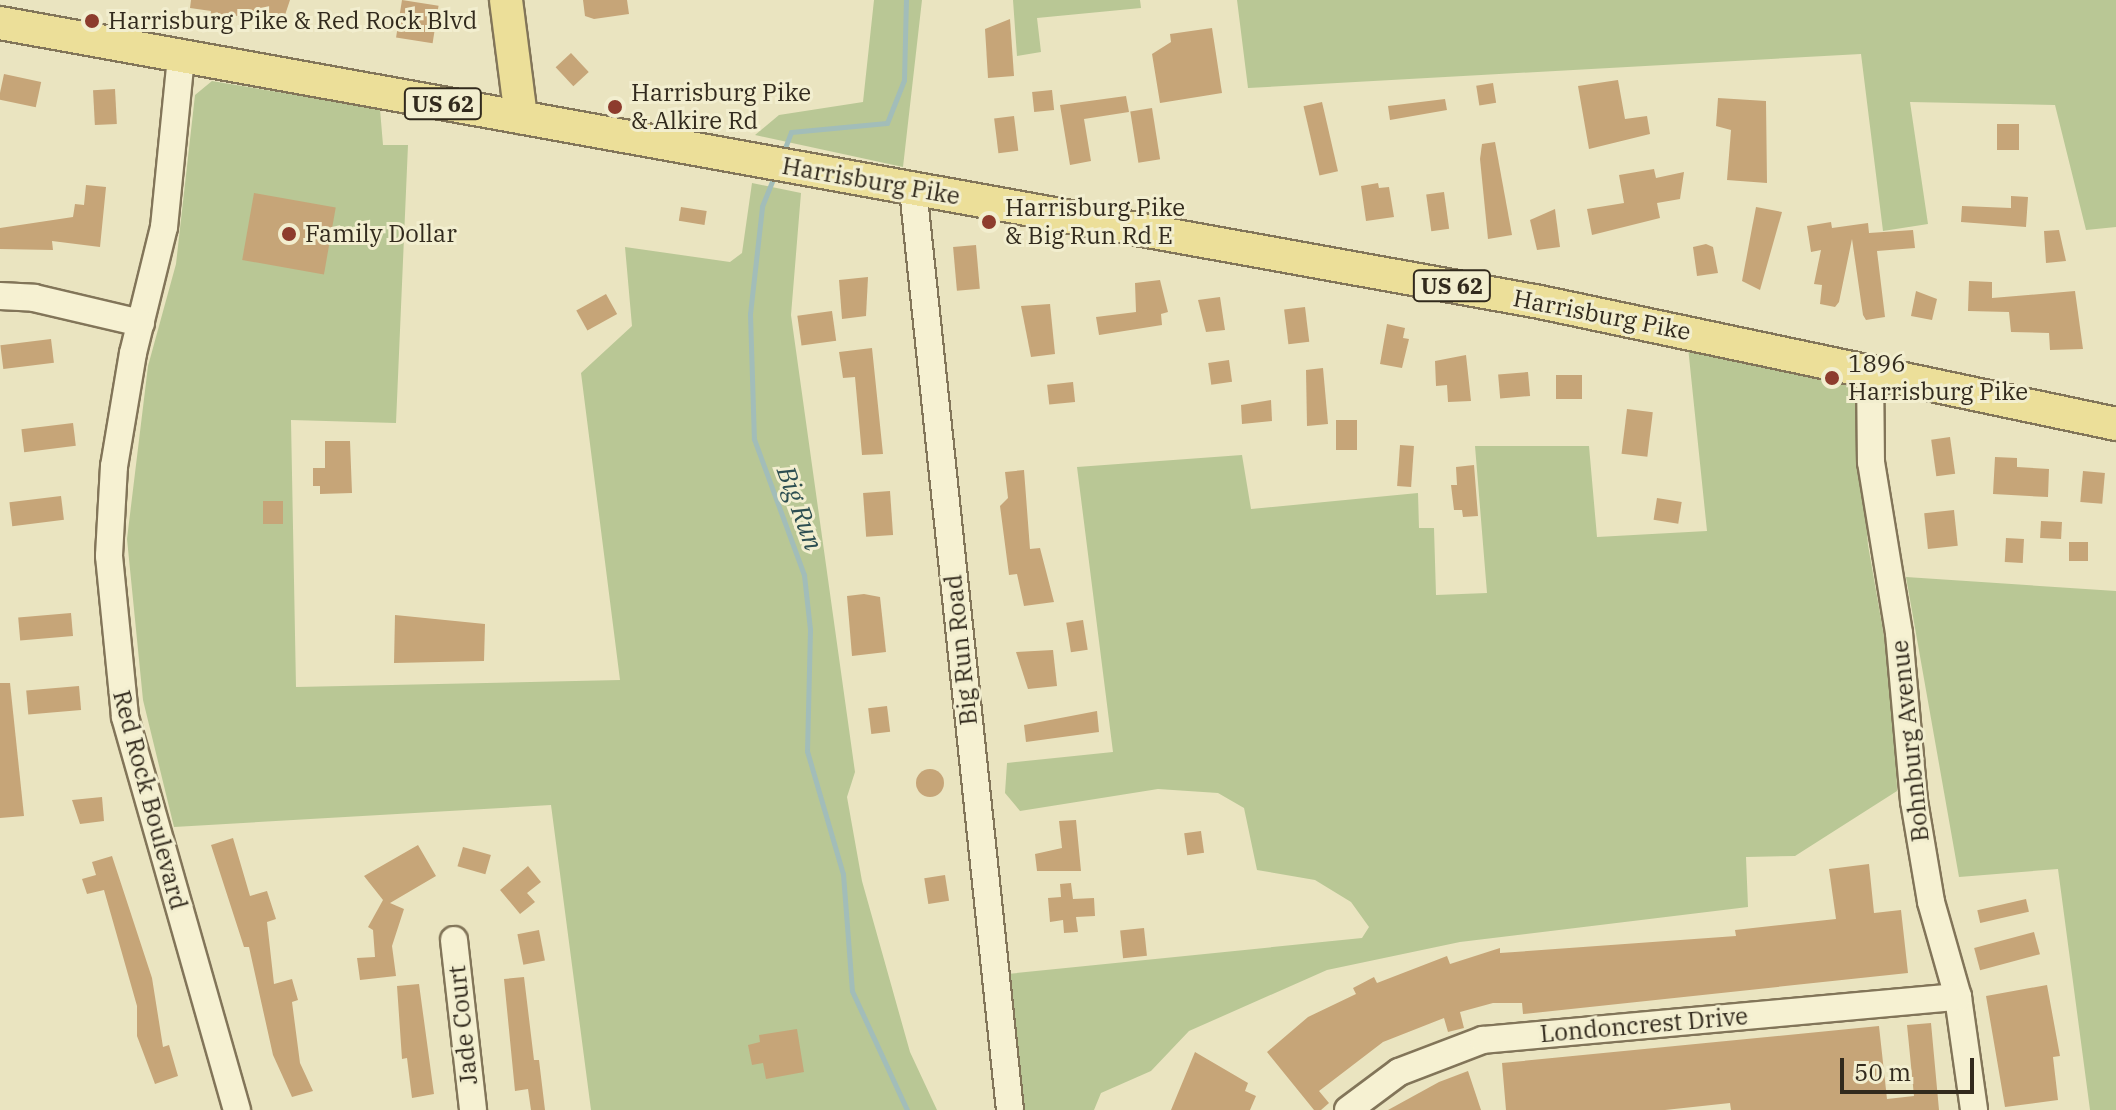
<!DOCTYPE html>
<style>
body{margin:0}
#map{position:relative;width:2116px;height:1110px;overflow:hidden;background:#eae4c0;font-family:"IBM Plex Serif",serif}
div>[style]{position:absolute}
.green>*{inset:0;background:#b9c795}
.stream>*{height:5px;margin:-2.5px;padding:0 2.5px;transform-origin:2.5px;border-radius:2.5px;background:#a2bdb9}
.building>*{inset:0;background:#c6a578;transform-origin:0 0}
.round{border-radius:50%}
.roads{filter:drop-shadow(2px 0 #827559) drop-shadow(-2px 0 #827559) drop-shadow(0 2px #827559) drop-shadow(0 -2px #827559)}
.minor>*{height:26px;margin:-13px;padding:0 13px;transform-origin:13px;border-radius:13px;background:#f6f1d2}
.major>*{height:32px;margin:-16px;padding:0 16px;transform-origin:16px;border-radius:16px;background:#ecdf99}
.dots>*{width:22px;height:22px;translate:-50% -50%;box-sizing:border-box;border:4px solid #f2eecf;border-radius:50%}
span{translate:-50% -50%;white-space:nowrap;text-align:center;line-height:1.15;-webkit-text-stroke:6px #f2eecf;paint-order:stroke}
.shield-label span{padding:2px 6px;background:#f2eecf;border:2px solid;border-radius:6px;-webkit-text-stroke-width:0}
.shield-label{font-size:22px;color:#322a1d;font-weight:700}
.poi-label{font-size:24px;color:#322a1d}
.left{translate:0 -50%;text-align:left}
.street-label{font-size:24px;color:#322a1d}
.water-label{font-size:26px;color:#2d4e51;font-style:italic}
.scale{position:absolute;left:1840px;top:1058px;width:134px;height:36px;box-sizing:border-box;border:4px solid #322a1d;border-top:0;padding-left:10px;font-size:24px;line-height:28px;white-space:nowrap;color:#322a1d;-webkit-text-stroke:6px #f2eecf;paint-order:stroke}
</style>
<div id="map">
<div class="green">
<i style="clip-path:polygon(874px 0,922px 0,903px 167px,755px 135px,779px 115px,863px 102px)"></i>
<i style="clip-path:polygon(1013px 0,1140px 0,1141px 8px,1037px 18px,1041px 52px,1017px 56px)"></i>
<i style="clip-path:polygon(1237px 0,2116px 0,2116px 227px,2086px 230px,2055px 105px,1910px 102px,1928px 224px,1883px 231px,1861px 54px,1248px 88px)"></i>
<i style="clip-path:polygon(212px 81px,380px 109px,383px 145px,408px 145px,396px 423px,291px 420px,296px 687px,620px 680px,581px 373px,632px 326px,625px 247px,730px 262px,742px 253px,752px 183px,801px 193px,791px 315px,855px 772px,847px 797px,862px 881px,910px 1052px,937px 1110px,591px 1110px,551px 805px,174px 827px,143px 700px,127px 539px,148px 366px,176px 264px,195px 95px)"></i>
<i style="clip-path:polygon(1688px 347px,1847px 380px,1857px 402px,1868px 545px,1895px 699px,1897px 791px,1795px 856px,1746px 857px,1748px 907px,1460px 942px,1327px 970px,1189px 1031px,1151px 1071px,1101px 1093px,1094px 1110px,1020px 1110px,1007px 974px,1362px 938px,1369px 927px,1351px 902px,1315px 880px,1257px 870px,1244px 808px,1218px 793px,1158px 789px,1020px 811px,1005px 793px,1007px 763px,1113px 752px,1077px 467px,1242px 455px,1251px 509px,1418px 493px,1419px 528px,1434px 528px,1436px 595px,1487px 593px,1475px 446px,1589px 446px,1597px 537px,1707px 531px)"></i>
<i style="clip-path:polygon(1906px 577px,2116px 591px,2116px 1110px,2090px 1110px,2058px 869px,1959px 877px)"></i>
</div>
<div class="stream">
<i style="left:783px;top:153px;width:22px;rotate:-69deg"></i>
<i style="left:791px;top:132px;width:96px;rotate:-5.4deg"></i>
<i style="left:887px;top:123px;width:46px;rotate:-68.4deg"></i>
<i style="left:904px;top:80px;width:80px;rotate:-88.6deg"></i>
<i style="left:775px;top:174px;width:35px;rotate:112deg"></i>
<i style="left:762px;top:207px;width:108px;rotate:96.4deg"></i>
<i style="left:750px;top:314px;width:125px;rotate:88.2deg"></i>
<i style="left:754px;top:439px;width:145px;rotate:69.8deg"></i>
<i style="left:804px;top:575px;width:54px;rotate:83.7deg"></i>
<i style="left:810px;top:629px;width:122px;rotate:91.4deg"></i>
<i style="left:807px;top:751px;width:128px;rotate:73.7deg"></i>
<i style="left:843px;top:874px;width:117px;rotate:85.6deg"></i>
<i style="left:852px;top:991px;width:131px;rotate:65.2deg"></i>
</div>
<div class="building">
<i style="clip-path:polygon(191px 0,290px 0,282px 24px,226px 14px,225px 20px,210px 18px,211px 11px,190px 8px)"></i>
<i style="left:402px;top:0;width:37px;height:38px;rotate:9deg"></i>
<i style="clip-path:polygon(583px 0,627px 0,629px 14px,594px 19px,585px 16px)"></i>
<i style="clip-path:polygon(1010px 19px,1014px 76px,988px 78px,985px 29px)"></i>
<i style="clip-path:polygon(1212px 28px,1222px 93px,1160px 103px,1152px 54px,1171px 42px,1170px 34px)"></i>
<i style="left:571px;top:53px;width:26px;height:21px;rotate:47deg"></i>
<i style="left:4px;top:74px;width:38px;height:26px;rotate:12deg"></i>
<i style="clip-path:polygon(1618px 80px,1625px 119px,1647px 116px,1650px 134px,1589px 149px,1578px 86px)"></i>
<i style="left:1493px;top:83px;width:20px;height:17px;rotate:81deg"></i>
<i style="left:115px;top:89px;width:35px;height:22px;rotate:87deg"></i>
<i style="left:1052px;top:90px;width:20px;height:20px;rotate:84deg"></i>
<i style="clip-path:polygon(1126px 96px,1129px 112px,1084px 119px,1091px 161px,1070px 165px,1060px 105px)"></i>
<i style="clip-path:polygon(1718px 98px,1766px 101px,1767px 183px,1727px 180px,1731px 130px,1716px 126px)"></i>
<i style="clip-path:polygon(1445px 99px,1447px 110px,1390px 120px,1388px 106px)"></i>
<i style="left:1322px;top:102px;width:71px;height:19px;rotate:77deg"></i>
<i style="left:1152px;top:108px;width:52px;height:22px;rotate:81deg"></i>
<i style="left:1014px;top:116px;width:35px;height:20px;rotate:83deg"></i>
<i style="left:2019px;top:124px;width:26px;height:22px;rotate:90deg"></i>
<i style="clip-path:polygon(1495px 142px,1512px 235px,1488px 239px,1480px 159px,1482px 144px)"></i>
<i style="clip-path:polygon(1654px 169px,1656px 178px,1684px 172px,1680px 199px,1657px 203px,1660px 218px,1592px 235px,1587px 209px,1624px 203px,1619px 175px)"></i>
<i style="clip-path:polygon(1378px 183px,1379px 188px,1389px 187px,1394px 217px,1366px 221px,1361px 186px)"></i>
<i style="clip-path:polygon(86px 185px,106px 187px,100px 247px,52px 241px,53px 250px,0 249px,0 228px,73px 217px,75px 204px,84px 205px)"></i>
<i style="left:1444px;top:192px;width:37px;height:18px;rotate:82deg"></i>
<i style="left:254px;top:193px;width:83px;height:68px;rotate:10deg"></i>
<i style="clip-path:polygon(2011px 196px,2028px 197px,2026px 227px,1961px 222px,1962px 206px,2011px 208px)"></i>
<i style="left:681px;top:207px;width:26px;height:14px;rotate:9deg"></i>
<i style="clip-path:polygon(1756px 207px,1782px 212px,1760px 290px,1742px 281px)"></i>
<i style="clip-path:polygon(1555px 209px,1560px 247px,1537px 250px,1530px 220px)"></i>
<i style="clip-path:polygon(1831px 222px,1832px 228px,1868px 223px,1869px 233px,1913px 230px,1915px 248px,1877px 251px,1885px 317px,1866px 320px,1863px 315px,1852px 239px,1839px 302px,1835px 307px,1820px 304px,1822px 285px,1814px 284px,1821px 250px,1811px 252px,1807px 226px)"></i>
<i style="clip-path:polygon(2059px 230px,2066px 261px,2046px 263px,2044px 231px)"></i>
<i style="clip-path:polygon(1706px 244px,1713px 247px,1718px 273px,1697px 276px,1693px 247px)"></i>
<i style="left:976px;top:245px;width:44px;height:23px;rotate:85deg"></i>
<i style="clip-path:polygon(868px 277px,866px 316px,842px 319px,839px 280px)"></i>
<i style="clip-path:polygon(1160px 280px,1168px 312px,1161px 314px,1162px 325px,1099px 335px,1096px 317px,1136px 312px,1135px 283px)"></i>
<i style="clip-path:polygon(1969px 281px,1992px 282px,1992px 298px,2075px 291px,2083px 349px,2050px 350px,2049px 333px,2011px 332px,2009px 312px,1968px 311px)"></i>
<i style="clip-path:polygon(1916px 291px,1937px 299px,1932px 320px,1911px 316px)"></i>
<i style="left:606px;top:294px;width:23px;height:34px;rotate:61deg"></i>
<i style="clip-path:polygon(1220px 297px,1225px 330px,1206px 332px,1198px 300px)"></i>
<i style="clip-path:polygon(1050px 304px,1055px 354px,1031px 357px,1021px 306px)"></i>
<i style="left:1305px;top:307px;width:35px;height:21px;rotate:83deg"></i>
<i style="left:832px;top:311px;width:30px;height:35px;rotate:82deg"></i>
<i style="clip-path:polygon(1387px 324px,1405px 328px,1403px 338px,1409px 339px,1402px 368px,1380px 364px)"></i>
<i style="left:51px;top:339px;width:24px;height:51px;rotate:83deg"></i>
<i style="clip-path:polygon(872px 348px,883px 454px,862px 455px,855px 377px,843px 378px,839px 352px)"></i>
<i style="clip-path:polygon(1466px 355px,1471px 401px,1448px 402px,1447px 385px,1436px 386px,1435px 361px)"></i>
<i style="left:1229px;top:360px;width:22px;height:21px;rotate:82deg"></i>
<i style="clip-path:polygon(1323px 368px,1328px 424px,1307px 426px,1306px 370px)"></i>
<i style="left:1528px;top:372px;width:24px;height:30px;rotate:85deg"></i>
<i style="left:1556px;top:375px;width:26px;height:24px"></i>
<i style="left:1073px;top:382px;width:20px;height:26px;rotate:84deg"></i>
<i style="clip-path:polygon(1271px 400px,1272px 421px,1242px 424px,1241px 405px)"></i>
<i style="left:1627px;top:409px;width:26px;height:45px;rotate:7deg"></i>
<i style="left:1357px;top:420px;width:30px;height:21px;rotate:90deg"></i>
<i style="left:73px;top:423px;width:23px;height:52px;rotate:83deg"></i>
<i style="left:1950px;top:437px;width:37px;height:19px;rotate:82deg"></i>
<i style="clip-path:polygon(325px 441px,350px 441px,352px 493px,320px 494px,320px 486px,313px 486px,313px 468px,325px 468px)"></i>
<i style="left:1400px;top:445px;width:14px;height:41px;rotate:4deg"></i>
<i style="clip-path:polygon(1995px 457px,2017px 458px,2017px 467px,2049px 469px,2048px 497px,1993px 494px)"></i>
<i style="clip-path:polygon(1474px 465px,1478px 516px,1463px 517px,1462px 510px,1454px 510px,1451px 485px,1457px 485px,1456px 467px)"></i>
<i style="clip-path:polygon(1024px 470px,1030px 549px,1040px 548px,1054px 602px,1024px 606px,1017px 574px,1009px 575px,1000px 506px,1008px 498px,1005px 472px)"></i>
<i style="left:2083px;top:471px;width:22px;height:31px;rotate:5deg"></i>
<i style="left:890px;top:491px;width:44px;height:27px;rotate:86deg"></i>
<i style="left:61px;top:496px;width:24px;height:52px;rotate:83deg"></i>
<i style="left:1657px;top:498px;width:25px;height:22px;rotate:9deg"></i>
<i style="left:263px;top:501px;width:20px;height:23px"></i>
<i style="left:1954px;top:510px;width:36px;height:30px;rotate:84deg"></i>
<i style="left:2041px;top:521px;width:21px;height:17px;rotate:3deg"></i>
<i style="left:2006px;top:538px;width:18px;height:24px;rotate:3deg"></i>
<i style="left:2069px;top:542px;width:19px;height:19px"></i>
<i style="clip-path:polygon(864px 594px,880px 597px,886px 652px,852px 656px,847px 596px)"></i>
<i style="left:71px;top:613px;width:23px;height:53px;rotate:85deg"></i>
<i style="clip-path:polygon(395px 615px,485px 624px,484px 661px,394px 663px)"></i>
<i style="left:1083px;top:620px;width:30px;height:17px;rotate:81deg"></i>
<i style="clip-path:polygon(1053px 650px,1057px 686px,1028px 689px,1016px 652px)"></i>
<i style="clip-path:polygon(0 683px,10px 683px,24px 816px,0 818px)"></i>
<i style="left:79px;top:686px;width:24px;height:53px;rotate:85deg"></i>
<i style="left:887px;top:706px;width:26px;height:19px;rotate:83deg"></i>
<i style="clip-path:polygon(1097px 711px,1099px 732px,1026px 742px,1024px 725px)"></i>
<i class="round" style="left:916px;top:769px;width:28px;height:28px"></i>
<i style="clip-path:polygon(102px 797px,104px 821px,80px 824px,72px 800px)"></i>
<i style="clip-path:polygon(1076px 820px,1081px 871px,1037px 871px,1035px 854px,1062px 848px,1059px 821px)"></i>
<i style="left:1201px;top:831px;width:22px;height:17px;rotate:82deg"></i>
<i style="clip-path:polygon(233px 838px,250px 896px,267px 891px,276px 919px,267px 922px,274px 984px,292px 979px,298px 1000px,292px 1002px,300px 1063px,313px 1091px,292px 1097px,273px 1055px,249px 947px,244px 947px,211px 845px)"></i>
<i style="clip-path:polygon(418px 845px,436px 876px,390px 903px,404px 909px,392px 946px,396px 976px,360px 980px,357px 958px,375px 957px,373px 930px,368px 927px,383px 900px,364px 876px)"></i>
<i style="left:463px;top:847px;width:29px;height:20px;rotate:16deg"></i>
<i style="clip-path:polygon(112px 856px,152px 978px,163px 1047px,169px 1045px,178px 1076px,155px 1084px,137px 1036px,137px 1006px,104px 890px,87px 894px,82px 879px,96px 875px,92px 862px)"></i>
<i style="clip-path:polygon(1869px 864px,1874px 913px,1901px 910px,1908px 973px,1523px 1014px,1522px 1003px,1493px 1003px,1460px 1012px,1464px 1028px,1448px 1032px,1444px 1018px,1383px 1042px,1319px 1091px,1329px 1103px,1321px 1110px,1314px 1110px,1267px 1052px,1308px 1017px,1356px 994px,1353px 988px,1374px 977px,1377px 983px,1447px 956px,1450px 964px,1500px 948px,1500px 953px,1736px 936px,1735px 930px,1836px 919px,1829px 869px)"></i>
<i style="clip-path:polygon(528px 866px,541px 882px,527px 893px,535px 902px,520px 914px,500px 890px)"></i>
<i style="left:945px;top:875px;width:26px;height:21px;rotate:81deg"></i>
<i style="clip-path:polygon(1071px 883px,1073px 899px,1094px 898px,1095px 916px,1076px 917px,1078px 932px,1064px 933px,1063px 920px,1050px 922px,1048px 898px,1061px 897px,1060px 884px)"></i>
<i style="left:2026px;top:899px;width:13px;height:50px;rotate:77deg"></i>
<i style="left:1144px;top:928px;width:28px;height:24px;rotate:84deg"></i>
<i style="left:539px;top:930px;width:31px;height:22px;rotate:79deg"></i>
<i style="left:2034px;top:932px;width:23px;height:62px;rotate:75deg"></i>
<i style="clip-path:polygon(524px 977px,534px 1060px,539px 1060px,545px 1110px,531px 1110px,528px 1089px,515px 1091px,504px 979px)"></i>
<i style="clip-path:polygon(419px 984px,434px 1094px,412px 1098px,407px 1058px,402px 1059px,397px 986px)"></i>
<i style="clip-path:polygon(2047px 985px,2060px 1056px,2053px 1057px,2058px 1100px,2005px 1107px,1986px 996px)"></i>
<i style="clip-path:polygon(1931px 1023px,1939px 1110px,1731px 1110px,1730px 1103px,1665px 1110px,1506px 1110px,1502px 1063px,1879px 1026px,1887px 1099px,1914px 1096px,1907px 1025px)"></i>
<i style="clip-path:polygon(797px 1029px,804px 1072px,766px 1079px,763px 1063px,752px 1065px,748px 1045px,760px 1042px,759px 1035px)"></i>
<i style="clip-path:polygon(1195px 1052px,1248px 1083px,1245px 1091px,1256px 1096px,1250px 1110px,1171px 1110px)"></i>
<i style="clip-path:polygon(1468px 1071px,1481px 1110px,1388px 1110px,1439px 1082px)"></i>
</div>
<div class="roads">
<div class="minor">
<i style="left:181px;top:57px;width:171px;rotate:95.7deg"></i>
<i style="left:164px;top:227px;width:130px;rotate:103.8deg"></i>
<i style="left:133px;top:353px;width:115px;rotate:99.5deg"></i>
<i style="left:114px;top:466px;width:90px;rotate:93.2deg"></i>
<i style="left:109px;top:556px;width:162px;rotate:84.3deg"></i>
<i style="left:125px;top:717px;width:409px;rotate:74.1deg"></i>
<i style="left:913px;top:189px;width:926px;rotate:83.99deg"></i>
<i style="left:0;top:296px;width:34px;rotate:3deg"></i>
<i style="left:34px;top:298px;width:110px;rotate:13.2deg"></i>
<i style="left:1870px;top:369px;width:93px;rotate:89.4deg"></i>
<i style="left:1871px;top:462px;width:173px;rotate:80.7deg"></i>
<i style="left:1899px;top:633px;width:169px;rotate:84.9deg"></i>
<i style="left:1914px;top:801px;width:102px;rotate:80.4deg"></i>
<i style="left:1931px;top:902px;width:99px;rotate:74.1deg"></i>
<i style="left:1958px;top:997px;width:114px;rotate:81.9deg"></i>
<i style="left:454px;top:940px;width:171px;rotate:83.6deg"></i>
<i style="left:1348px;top:1110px;width:64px;rotate:-36.7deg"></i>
<i style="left:1399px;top:1072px;width:90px;rotate:-20.9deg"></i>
<i style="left:1483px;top:1040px;width:477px;rotate:-5.2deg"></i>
</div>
<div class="major">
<i style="left:506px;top:0;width:118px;rotate:82.7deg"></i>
<i style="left:0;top:23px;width:1560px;rotate:10.27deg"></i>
<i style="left:1535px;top:301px;width:594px;rotate:11.95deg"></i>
</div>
</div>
<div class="dots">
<i style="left:92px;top:21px;background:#8d3c2d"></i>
<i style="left:615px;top:107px;background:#8d3c2d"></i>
<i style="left:989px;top:222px;background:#8d3c2d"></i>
<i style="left:289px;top:234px;background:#8d3c2d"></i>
<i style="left:1832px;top:378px;background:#8d3c2d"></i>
</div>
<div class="shield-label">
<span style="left:443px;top:104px">US 62</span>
<span style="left:1452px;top:286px">US 62</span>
</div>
<div class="poi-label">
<span class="left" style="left:108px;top:21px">Harrisburg Pike &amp; Red Rock Blvd</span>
<span class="left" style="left:631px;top:107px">Harrisburg Pike<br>&amp; Alkire Rd</span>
<span class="left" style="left:1005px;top:222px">Harrisburg Pike<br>&amp; Big Run Rd E</span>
<span class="left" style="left:305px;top:234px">Family Dollar</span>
<span class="left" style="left:1848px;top:378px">1896<br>Harrisburg Pike</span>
</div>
<div class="street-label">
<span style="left:871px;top:181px;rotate:10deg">Harrisburg Pike</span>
<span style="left:1602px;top:315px;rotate:11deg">Harrisburg Pike</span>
<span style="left:961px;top:650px;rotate:-96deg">Big Run Road</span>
<span style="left:1910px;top:741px;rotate:-96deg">Bohnburg Avenue</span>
<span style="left:150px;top:800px;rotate:75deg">Red Rock Boulevard</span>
<span style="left:463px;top:1025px;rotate:-96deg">Jade Court</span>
<span style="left:1644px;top:1025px;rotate:-5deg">Londoncrest Drive</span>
</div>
<div class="water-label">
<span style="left:800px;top:508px;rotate:70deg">Big Run</span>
</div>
<div class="scale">50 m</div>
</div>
